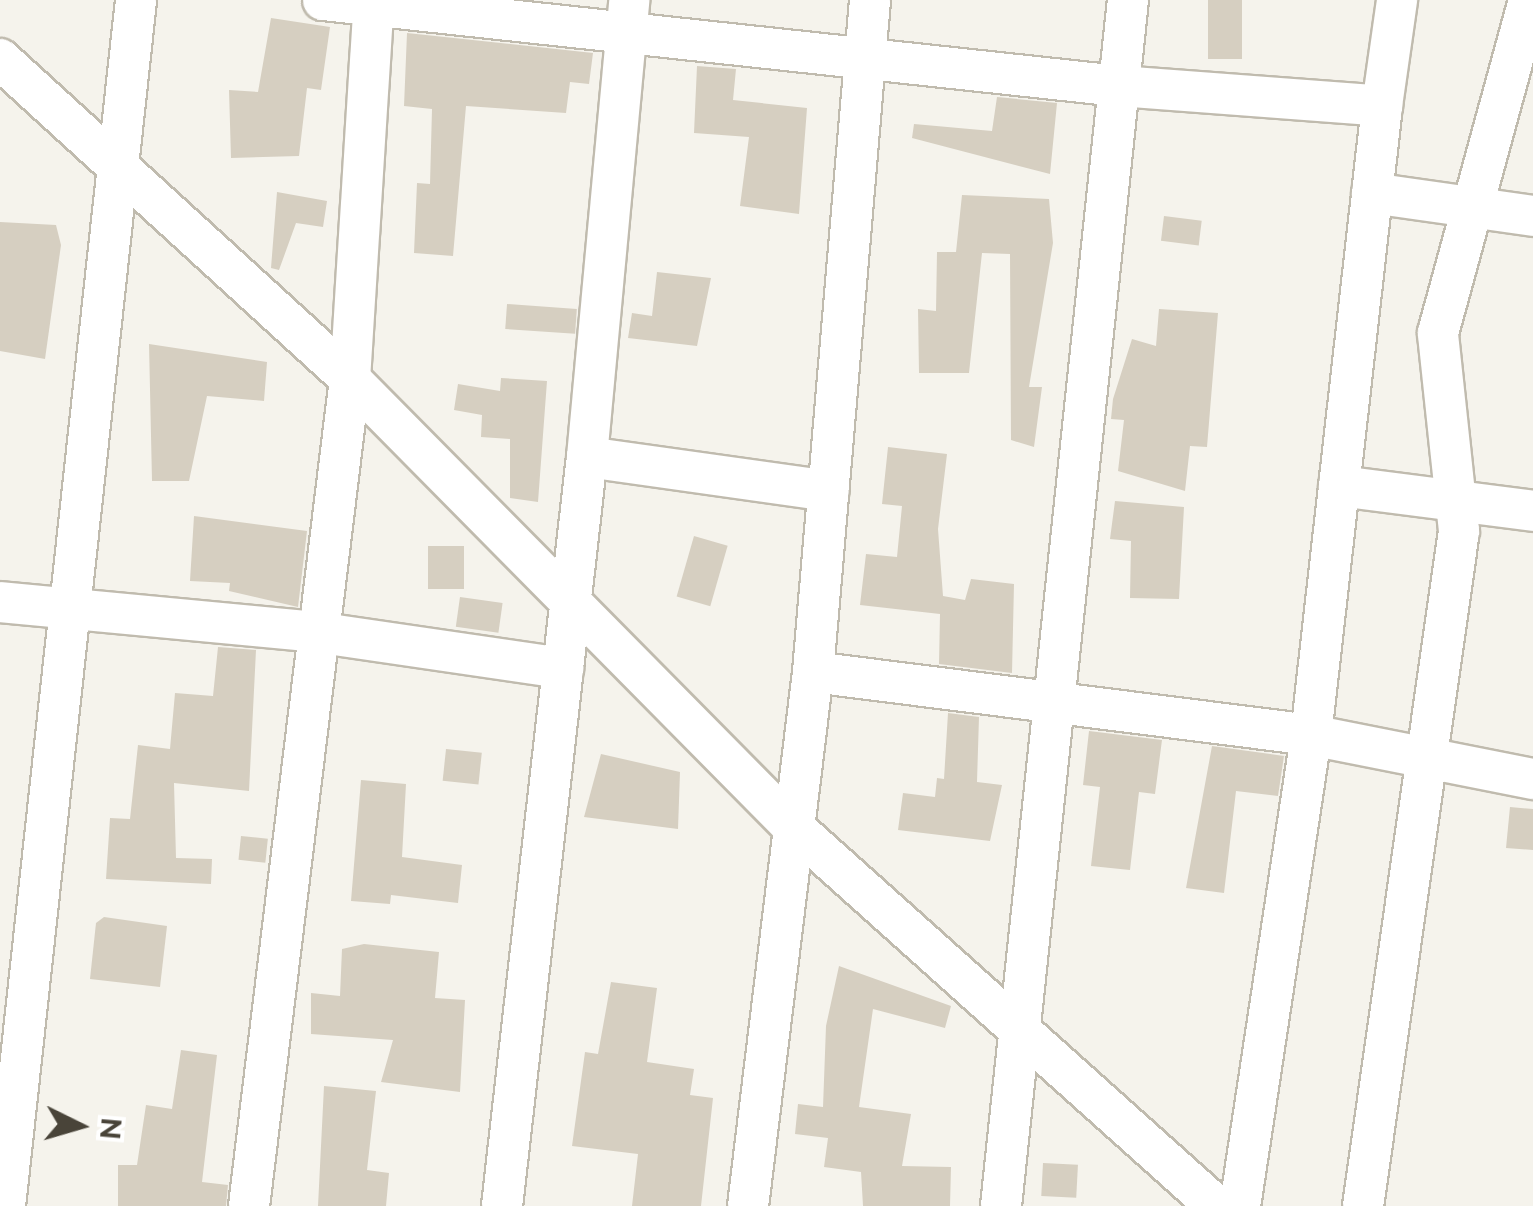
<!DOCTYPE html>
<style>
body{margin:0}
#map{position:relative;width:1533px;height:1206px;overflow:hidden;background:#f5f3ec;font-family:Raleway,sans-serif}
div>[style]{position:absolute}
.building>*{inset:0;background:#d6cfc1;transform-origin:0 0}
.roads{filter:drop-shadow(2px 0 #c0bbae) drop-shadow(-2px 0 #c0bbae) drop-shadow(0 2px #c0bbae) drop-shadow(0 -2px #c0bbae)}
.minor>*{height:40px;margin:-20px;padding:0 20px;transform-origin:20px;border-radius:20px;background:#fff}
span{translate:-50% -50%;white-space:nowrap;text-align:center;line-height:1.15;-webkit-text-stroke:9px #fff;paint-order:stroke}
.north{position:absolute;left:30px;top:1076px;width:100px;height:100px;-webkit-text-stroke:8px #fff;paint-order:stroke;rotate:95deg;font-size:28px;font-weight:700;line-height:40px;text-align:center;color:#494439}
.north::after{content:'';display:block;margin:auto;width:35px;height:45px;background:#494439;clip-path:polygon(50% 0,100% 100%,50% 72%,0 100%)}
</style>
<div id="map">
<div class="building">
<i style="left:1208px;top:0;width:34px;height:59px"></i>
<i style="clip-path:polygon(271px 18px,330px 27px,321px 90px,307px 88px,299px 156px,231px 158px,229px 90px,258px 92px)"></i>
<i style="clip-path:polygon(407px 33px,593px 53px,589px 84px,570px 82px,566px 113px,466px 106px,453px 256px,414px 253px,417px 183px,430px 184px,432px 109px,404px 106px)"></i>
<i style="clip-path:polygon(697px 66px,736px 69px,733px 100px,807px 108px,799px 214px,740px 206px,749px 137px,694px 133px)"></i>
<i style="clip-path:polygon(997px 97px,1057px 103px,1050px 174px,912px 138px,914px 124px,992px 131px)"></i>
<i style="clip-path:polygon(277px 192px,327px 201px,323px 227px,296px 223px,279px 270px,271px 268px)"></i>
<i style="clip-path:polygon(962px 195px,1049px 199px,1053px 243px,1029px 387px,1042px 387px,1034px 447px,1011px 440px,1010px 254px,982px 253px,969px 373px,919px 373px,918px 309px,936px 311px,937px 252px,956px 252px)"></i>
<i style="left:1164px;top:216px;width:38px;height:25px;rotate:7deg"></i>
<i style="clip-path:polygon(0 222px,56px 225px,61px 245px,45px 359px,0 351px)"></i>
<i style="clip-path:polygon(657px 272px,711px 278px,697px 346px,628px 338px,632px 313px,652px 316px)"></i>
<i style="left:507px;top:304px;width:70px;height:25px;rotate:4deg"></i>
<i style="clip-path:polygon(1159px 309px,1218px 313px,1207px 447px,1190px 446px,1185px 491px,1118px 471px,1124px 420px,1111px 419px,1113px 399px,1132px 339px,1156px 346px)"></i>
<i style="clip-path:polygon(149px 344px,267px 362px,264px 401px,207px 396px,189px 481px,152px 481px)"></i>
<i style="clip-path:polygon(501px 378px,547px 381px,538px 502px,510px 498px,510px 439px,481px 437px,482px 415px,454px 410px,458px 384px,500px 391px)"></i>
<i style="clip-path:polygon(888px 447px,947px 454px,938px 529px,943px 596px,965px 600px,971px 579px,1014px 584px,1012px 673px,939px 664px,940px 614px,860px 605px,866px 554px,897px 557px,902px 506px,882px 504px)"></i>
<i style="clip-path:polygon(1115px 501px,1184px 507px,1179px 599px,1130px 598px,1131px 541px,1110px 539px)"></i>
<i style="clip-path:polygon(194px 516px,307px 531px,298px 607px,229px 591px,230px 583px,190px 581px)"></i>
<i style="left:694px;top:536px;width:35px;height:63px;rotate:16deg"></i>
<i style="left:428px;top:546px;width:36px;height:43px"></i>
<i style="left:460px;top:597px;width:43px;height:30px;rotate:8deg"></i>
<i style="clip-path:polygon(218px 647px,256px 650px,249px 791px,174px 783px,176px 858px,212px 859px,211px 884px,106px 879px,110px 818px,130px 819px,138px 745px,170px 749px,175px 693px,213px 696px)"></i>
<i style="clip-path:polygon(948px 713px,979px 717px,977px 782px,1002px 785px,990px 841px,898px 830px,903px 793px,935px 797px,937px 778px,944px 779px)"></i>
<i style="clip-path:polygon(1089px 731px,1162px 740px,1155px 794px,1139px 792px,1130px 870px,1091px 866px,1100px 787px,1083px 785px)"></i>
<i style="clip-path:polygon(1212px 746px,1284px 756px,1278px 796px,1236px 791px,1224px 893px,1186px 888px)"></i>
<i style="left:446px;top:749px;width:36px;height:32px;rotate:6deg"></i>
<i style="clip-path:polygon(601px 754px,680px 772px,678px 829px,584px 817px)"></i>
<i style="clip-path:polygon(361px 780px,406px 784px,402px 857px,462px 865px,458px 903px,391px 895px,390px 904px,351px 901px)"></i>
<i style="clip-path:polygon(1510px 807px,1533px 809px,1533px 850px,1506px 848px)"></i>
<i style="left:241px;top:836px;width:27px;height:24px;rotate:6deg"></i>
<i style="clip-path:polygon(104px 917px,167px 926px,160px 987px,90px 979px,96px 923px)"></i>
<i style="clip-path:polygon(364px 944px,439px 952px,435px 998px,465px 1000px,460px 1092px,381px 1082px,393px 1040px,311px 1034px,311px 993px,340px 996px,342px 949px)"></i>
<i style="clip-path:polygon(839px 966px,951px 1006px,945px 1028px,873px 1009px,859px 1107px,911px 1114px,902px 1166px,951px 1167px,950px 1206px,863px 1206px,861px 1172px,824px 1167px,828px 1138px,795px 1134px,798px 1104px,823px 1107px,826px 1026px)"></i>
<i style="clip-path:polygon(611px 982px,657px 988px,647px 1062px,694px 1069px,690px 1095px,713px 1098px,701px 1206px,632px 1206px,638px 1154px,572px 1146px,585px 1052px,598px 1054px)"></i>
<i style="clip-path:polygon(181px 1050px,217px 1055px,202px 1182px,228px 1185px,226px 1206px,118px 1206px,118px 1165px,137px 1165px,146px 1105px,172px 1109px)"></i>
<i style="clip-path:polygon(324px 1086px,376px 1091px,367px 1170px,389px 1173px,386px 1206px,318px 1206px)"></i>
<i style="left:1043px;top:1163px;width:35px;height:33px;rotate:3deg"></i>
</div>
<div class="roads">
<div class="minor">
<i style="left:323px;top:0;width:801px;rotate:6.17deg"></i>
<i style="left:1119px;top:86px;width:264px;rotate:4.3deg"></i>
<i style="left:1382px;top:106px;width:107px;rotate:-81.9deg"></i>
<i style="left:0;top:59px;width:474px;rotate:42.4deg"></i>
<i style="left:350px;top:379px;width:627px;rotate:45.32deg"></i>
<i style="left:791px;top:825px;width:571px;rotate:41.88deg"></i>
<i style="left:1372px;top:193px;width:163px;rotate:8.1deg"></i>
<i style="left:587px;top:457px;width:244px;rotate:8deg"></i>
<i style="left:1339px;top:486px;width:196px;rotate:7.3deg"></i>
<i style="left:0;top:602px;width:316px;rotate:5.4deg"></i>
<i style="left:315px;top:632px;width:251px;rotate:8.3deg"></i>
<i style="left:813px;top:672px;width:502px;rotate:7.21deg"></i>
<i style="left:1311px;top:735px;width:226px;rotate:11.2deg"></i>
<i style="left:5px;top:1206px;width:1213px;rotate:-83.8deg"></i>
<i style="left:249px;top:1206px;width:833px;rotate:-83.04deg"></i>
<i style="left:350px;top:379px;width:380px;rotate:-86.4deg"></i>
<i style="left:502px;top:1206px;width:754px;rotate:-83.53deg"></i>
<i style="left:587px;top:457px;width:459px;rotate:-84.7deg"></i>
<i style="left:748px;top:1206px;width:538px;rotate:-83.06deg"></i>
<i style="left:813px;top:672px;width:674px;rotate:-85.15deg"></i>
<i style="left:1001px;top:1206px;width:1213px;rotate:-83.99deg"></i>
<i style="left:1240px;top:1206px;width:476px;rotate:-81.4deg"></i>
<i style="left:1311px;top:735px;width:633px;rotate:-83.56deg"></i>
<i style="left:1363px;top:1206px;width:682px;rotate:-81.91deg"></i>
<i style="left:1459px;top:531px;width:199px;rotate:-96.1deg"></i>
<i style="left:1438px;top:333px;width:345px;rotate:-74.7deg"></i>
</div>
</div>
<div class="north">N</div>
</div>
